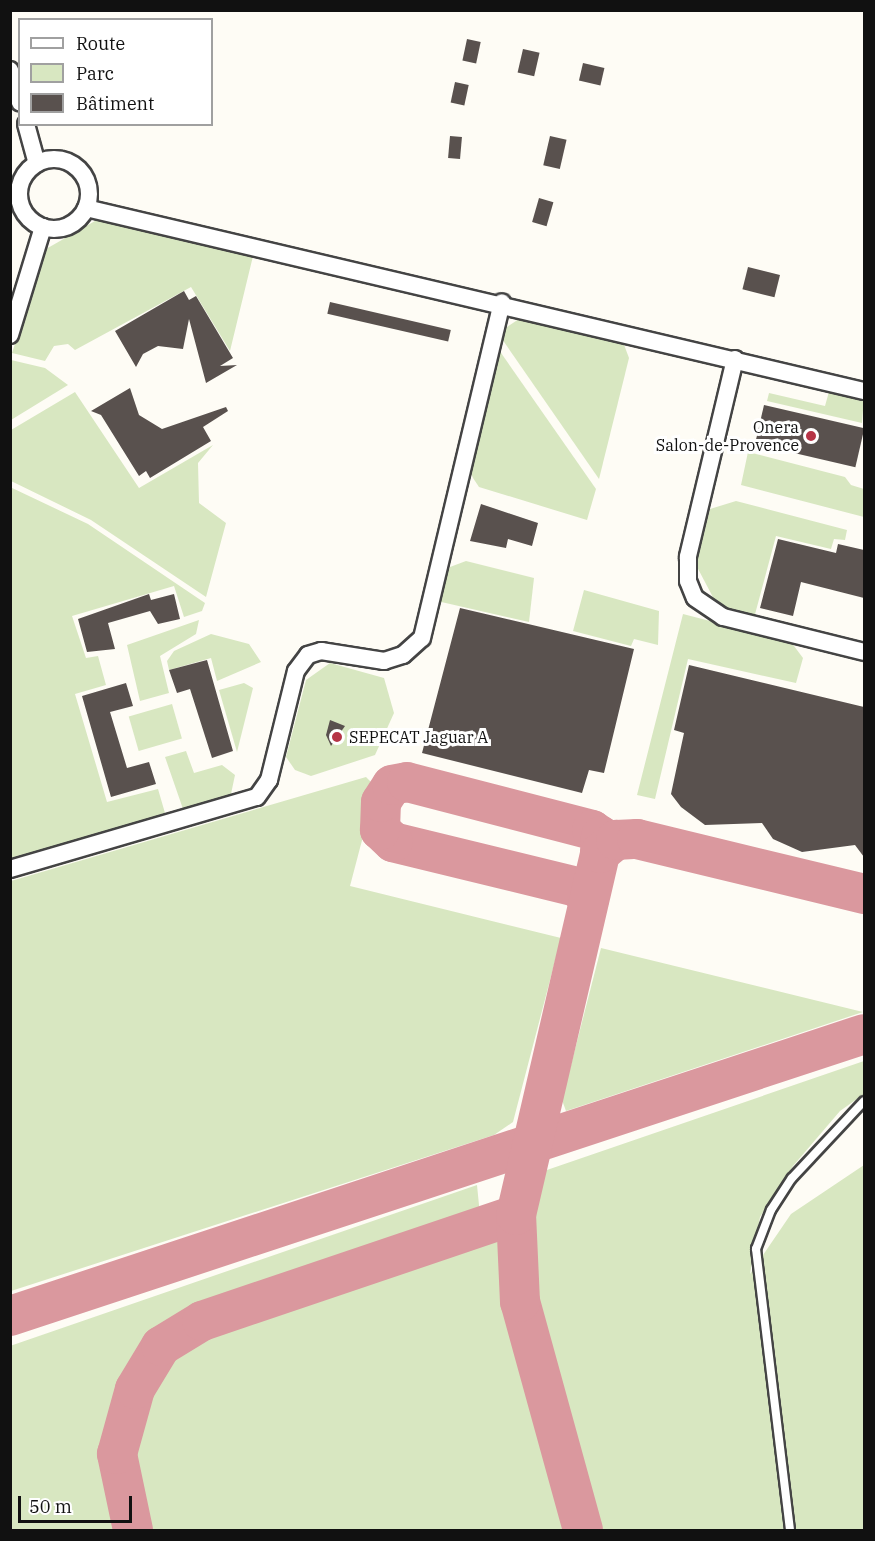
<!DOCTYPE html>
<meta charset="utf-8">
<style>
body{margin:0}
#map{position:relative;width:875px;height:1541px;overflow:hidden;background:#fefcf5;font-family:"IBM Plex Serif",serif}
div>[style]{position:absolute}
.green>*{inset:0;background:#d8e7c1;transform-origin:0 0}
.taxiway>*{height:40px;margin:-20px;padding:0 20px;transform-origin:20px;border-radius:20px;background:#da989e}
.building>*{inset:0;background:#59514e;transform-origin:0 0}
.roads{filter:drop-shadow(2px 0 #444) drop-shadow(-2px 0 #444) drop-shadow(0 2px #444) drop-shadow(0 -2px #444)}
.lane>*{height:8px;margin:-4px;padding:0 4px;transform-origin:4px;border-radius:4px;background:#fff}
.street>*{height:16px;margin:-8px;padding:0 8px;transform-origin:8px;border-radius:8px;background:#fff}
.street>.ring{margin:-8px;padding:0;box-sizing:content-box;background:none;border:16px solid #fff;border-radius:50%}
.dots>*{width:16px;height:16px;translate:-50% -50%;box-sizing:border-box;border:3px solid #fff;border-radius:50%}
span{translate:-50% -50%;white-space:nowrap;text-align:center;line-height:1.15;-webkit-text-stroke:6px #fff;paint-order:stroke}
.poi-label{font-size:16px;color:#111}
.right{translate:-100% -50%;text-align:right}
.left{translate:0 -50%;text-align:left}
.frame{position:absolute;inset:0;border:12px solid #111;pointer-events:none}
.legend{position:absolute;left:18px;top:18px;width:195px;height:108px;box-sizing:border-box;background:#fff;border:2px solid #a0a0a0;margin:0;padding:8px 10px;list-style:none;font-size:18px;color:#111}
.legend li{display:flex;align-items:center;gap:12px;height:30px}
.legend b{width:30px;border:2px solid #a0a0a0}
.scale{position:absolute;left:18px;top:1496px;width:114px;height:27px;box-sizing:border-box;border:3px solid #111;border-top:0;padding-left:8px;font-size:18px;line-height:21px;white-space:nowrap;color:#111;-webkit-text-stroke:4px #fff;paint-order:stroke}
</style>
<div id="map">
<div class="green">
<i style="clip-path:polygon(102px 217px,254px 252px,230px 351px,191px 287px,75px 350px,68px 344px,54px 346px,45px 361px,12px 353px,46px 249px)"></i>
<i style="clip-path:polygon(522px 317px,623px 342px,629px 358px,599px 479px,502px 339px,504px 329px)"></i>
<i style="clip-path:polygon(499px 350px,596px 489px,587px 520px,479px 487px,473px 478px,469px 469px)"></i>
<i style="clip-path:polygon(11px 360px,45px 368px,68px 385px,11px 420px)"></i>
<i style="clip-path:polygon(830px 388px,864px 397px,862px 423px,767px 401px,769px 393px,825px 406px)"></i>
<i style="clip-path:polygon(75px 392px,139px 488px,213px 445px,198px 463px,199px 503px,226px 523px,206px 597px,91px 520px,11px 481px,11px 430px)"></i>
<i style="clip-path:polygon(748px 452px,845px 477px,851px 485px,864px 489px,864px 517px,741px 485px)"></i>
<i style="clip-path:polygon(10px 487px,88px 524px,205px 603px,202px 611px,184px 617px,174px 586px,72px 616px,86px 658px,98px 656px,106px 685px,75px 694px,107px 802px,158px 789px,165px 813px,10px 862px)"></i>
<i style="clip-path:polygon(736px 501px,847px 530px,845px 540px,834px 539px,831px 549px,776px 536px,754px 618px,716px 603px,696px 565px,710px 509px)"></i>
<i style="clip-path:polygon(466px 561px,534px 578px,529px 622px,437px 601px,450px 567px)"></i>
<i style="clip-path:polygon(584px 590px,659px 611px,658px 645px,634px 639px,631px 646px,573px 631px)"></i>
<i style="clip-path:polygon(683px 614px,791px 642px,803px 658px,796px 683px,688px 659px,655px 799px,637px 795px)"></i>
<i style="clip-path:polygon(199px 620px,196px 634px,160px 656px,169px 693px,140px 701px,127px 645px)"></i>
<i style="clip-path:polygon(211px 634px,249px 644px,261px 662px,217px 681px,211px 658px,169px 670px,167px 661px,174px 651px)"></i>
<i style="clip-path:polygon(330px 663px,384px 678px,394px 713px,375px 755px,311px 776px,295px 770px,286px 757px,306px 680px)"></i>
<i style="clip-path:polygon(244px 683px,253px 688px,237px 752px,219px 690px)"></i>
<i style="left:172px;top:704px;width:36px;height:45px;rotate:74deg"></i>
<i style="clip-path:polygon(186px 751px,194px 773px,222px 765px,235px 775px,231px 794px,183px 809px,165px 757px)"></i>
<i style="clip-path:polygon(366px 777px,376px 787px,350px 886px,561px 938px,513px 1122px,494px 1135px,11px 1291px,11px 881px)"></i>
<i style="clip-path:polygon(601px 948px,863px 1012px,566px 1111px,562px 1100px)"></i>
<i style="clip-path:polygon(864px 1061px,864px 1094px,840px 1111px,793px 1166px,760px 1217px,750px 1274px,791px 1214px,864px 1165px,864px 1530px,11px 1530px,10px 1346px,477px 1185px,480px 1215px,535px 1209px,544px 1171px)"></i>
</div>
<div class="taxiway">
<i style="left:589px;top:899px;width:17px;rotate:-135deg"></i>
<i style="left:577px;top:887px;width:189px;rotate:-166.3deg"></i>
<i style="left:393px;top:842px;width:18px;rotate:-137deg"></i>
<i style="left:380px;top:830px;width:28px;rotate:-88deg"></i>
<i style="left:381px;top:802px;width:20px;rotate:-57deg"></i>
<i style="left:392px;top:785px;width:15px;rotate:-11deg"></i>
<i style="left:407px;top:782px;width:191px;rotate:14.5deg"></i>
<i style="left:592px;top:830px;width:11px;rotate:34deg"></i>
<i style="left:601px;top:836px;width:17px;rotate:93deg"></i>
<i style="left:10px;top:1316px;width:899px;rotate:-18.27deg"></i>
<i style="left:133px;top:1530px;width:78px;rotate:-101.9deg"></i>
<i style="left:117px;top:1454px;width:67px;rotate:-74.5deg"></i>
<i style="left:135px;top:1389px;width:50px;rotate:-58.8deg"></i>
<i style="left:161px;top:1346px;width:48px;rotate:-31.4deg"></i>
<i style="left:202px;top:1321px;width:331px;rotate:-18.7deg"></i>
<i style="left:583px;top:1530px;width:237px;rotate:-105.4deg"></i>
<i style="left:520px;top:1302px;width:87px;rotate:-92.6deg"></i>
<i style="left:516px;top:1215px;width:372px;rotate:-76.9deg"></i>
<i style="left:600px;top:853px;width:21px;rotate:-39deg"></i>
<i style="left:616px;top:840px;width:21px;rotate:-3deg"></i>
<i style="left:637px;top:839px;width:234px;rotate:13.6deg"></i>
</div>
<div class="building">
<i style="left:467px;top:39px;width:14px;height:22px;rotate:12deg"></i>
<i style="left:523px;top:49px;width:17px;height:24px;rotate:13deg"></i>
<i style="left:583px;top:63px;width:22px;height:18px;rotate:13deg"></i>
<i style="left:455px;top:82px;width:14px;height:21px;rotate:12deg"></i>
<i style="left:450px;top:136px;width:12px;height:22px;rotate:5deg"></i>
<i style="left:550px;top:136px;width:17px;height:30px;rotate:13deg"></i>
<i style="left:539px;top:198px;width:15px;height:25px;rotate:16deg"></i>
<i style="left:748px;top:267px;width:33px;height:23px;rotate:14deg"></i>
<i style="clip-path:polygon(184px 291px,189px 300px,196px 296px,233px 358px,220px 366px,237px 365px,206px 383px,189px 319px,183px 349px,158px 346px,143px 354px,136px 367px,115px 331px)"></i>
<i style="left:330px;top:302px;width:124px;height:12px;rotate:13deg"></i>
<i style="clip-path:polygon(130px 388px,139px 415px,162px 429px,226px 407px,228px 411px,203px 427px,211px 441px,150px 478px,146px 471px,139px 476px,101px 415px,91px 411px)"></i>
<i style="left:764px;top:405px;width:103px;height:40px;rotate:13deg"></i>
<i style="clip-path:polygon(481px 504px,538px 523px,532px 546px,508px 539px,506px 548px,470px 541px)"></i>
<i style="clip-path:polygon(778px 539px,836px 553px,838px 544px,864px 550px,864px 598px,801px 582px,793px 616px,760px 608px)"></i>
<i style="clip-path:polygon(149px 594px,151px 600px,174px 594px,180px 619px,158px 624px,150px 611px,108px 623px,115px 649px,87px 652px,78px 619px)"></i>
<i style="clip-path:polygon(460px 608px,634px 649px,604px 773px,589px 770px,582px 793px,422px 753px)"></i>
<i style="clip-path:polygon(207px 660px,233px 751px,212px 758px,190px 689px,177px 693px,169px 670px)"></i>
<i style="clip-path:polygon(689px 665px,864px 707px,864px 857px,855px 845px,802px 852px,773px 839px,762px 823px,705px 825px,681px 807px,671px 794px,684px 733px,674px 730px)"></i>
<i style="clip-path:polygon(126px 683px,133px 706px,110px 712px,127px 768px,149px 762px,156px 784px,111px 797px,82px 696px)"></i>
<i style="clip-path:polygon(330px 720px,345px 726px,331px 746px,326px 735px)"></i>
</div>
<div class="roads">
<div class="lane">
<i style="left:790px;top:1530px;width:283px;rotate:-96.9deg"></i>
<i style="left:756px;top:1249px;width:42px;rotate:-69deg"></i>
<i style="left:771px;top:1210px;width:38px;rotate:-57deg"></i>
<i style="left:792px;top:1178px;width:105px;rotate:-46.9deg"></i>
</div>
<div class="street">
<i style="left:10px;top:70px;width:34px;rotate:73deg"></i>
<i style="left:26px;top:124px;width:41px;rotate:74.6deg"></i>
<i class="ring" style="left:19px;top:159px;width:54px;height:54px"></i>
<i style="left:86px;top:208px;width:799px;rotate:13.24deg"></i>
<i style="left:10px;top:335px;width:113px;rotate:-73deg"></i>
<i style="left:735px;top:359px;width:204px;rotate:103.4deg"></i>
<i style="left:688px;top:557px;width:24px;rotate:90deg"></i>
<i style="left:688px;top:581px;width:18px;rotate:68deg"></i>
<i style="left:695px;top:598px;width:34px;rotate:34deg"></i>
<i style="left:723px;top:617px;width:145px;rotate:13.9deg"></i>
<i style="left:10px;top:869px;width:257px;rotate:-16.3deg"></i>
<i style="left:257px;top:797px;width:21px;rotate:-55deg"></i>
<i style="left:269px;top:780px;width:112px;rotate:-76.1deg"></i>
<i style="left:296px;top:671px;width:20px;rotate:-53deg"></i>
<i style="left:308px;top:655px;width:14px;rotate:-17deg"></i>
<i style="left:321px;top:651px;width:64px;rotate:9deg"></i>
<i style="left:384px;top:661px;width:20px;rotate:-18deg"></i>
<i style="left:403px;top:655px;width:25px;rotate:-42deg"></i>
<i style="left:422px;top:638px;width:345px;rotate:-76.6deg"></i>
</div>
</div>
<div class="dots">
<i style="left:811px;top:436px;background:#b63446"></i>
<i style="left:337px;top:737px;background:#b63446"></i>
</div>
<div class="poi-label">
<span class="right" style="left:799px;top:436px">Onera<br>Salon-de-Provence</span>
<span class="left" style="left:349px;top:737px">SEPECAT Jaguar A</span>
</div>
<div class="frame"></div>
<ul class="legend">
<li><b style="height:8px;background:#fff"></b>Route</li>
<li><b style="height:16px;background:#d8e7c1"></b>Parc</li>
<li><b style="height:16px;background:#59514e"></b>Bâtiment</li>
</ul>
<div class="scale">50 m</div>
</div>
